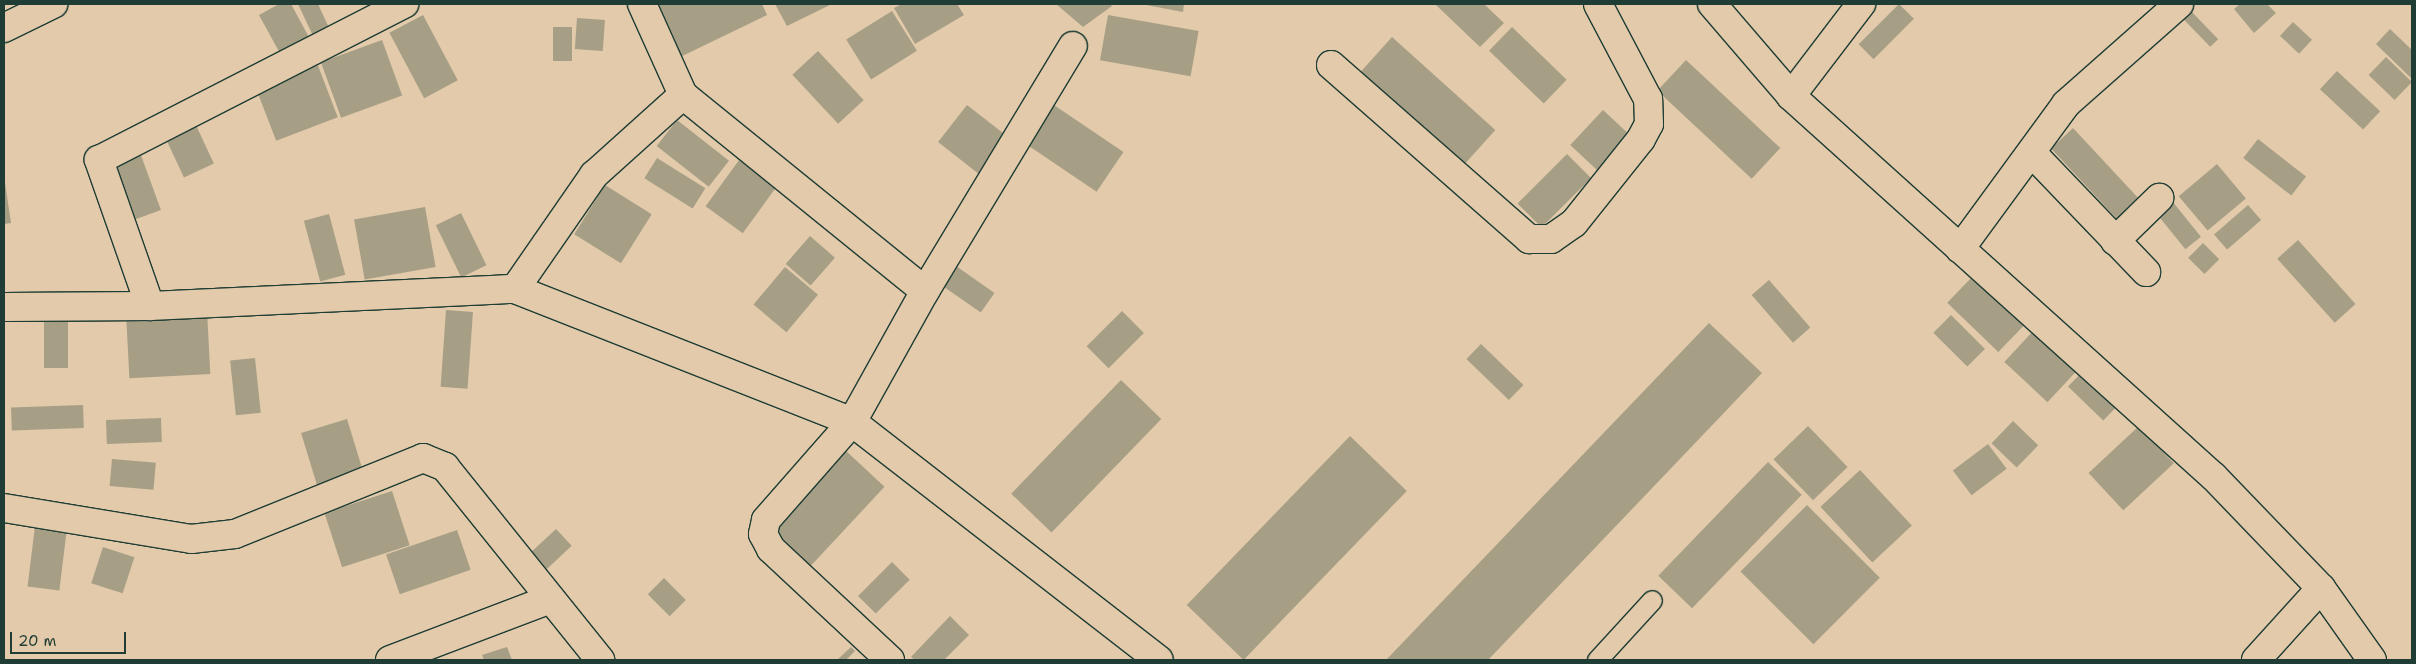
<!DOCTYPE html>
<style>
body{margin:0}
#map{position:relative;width:2416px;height:664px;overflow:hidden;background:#e2caab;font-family:"Shantell Sans",sans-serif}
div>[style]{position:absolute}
.building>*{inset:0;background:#a69f86;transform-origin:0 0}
.roads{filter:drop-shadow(1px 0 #1f3d34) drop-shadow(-1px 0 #1f3d34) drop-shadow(0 1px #1f3d34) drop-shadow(0 -1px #1f3d34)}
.lane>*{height:19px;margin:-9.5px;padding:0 9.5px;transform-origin:9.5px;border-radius:9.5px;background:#e2caab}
.street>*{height:28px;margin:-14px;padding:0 14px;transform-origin:14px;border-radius:14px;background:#e2caab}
.secondary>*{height:28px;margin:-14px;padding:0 14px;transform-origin:14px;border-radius:14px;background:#e2caab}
span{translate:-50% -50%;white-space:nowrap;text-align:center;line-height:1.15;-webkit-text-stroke:4.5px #e2caab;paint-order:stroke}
.frame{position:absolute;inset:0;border:5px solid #1f3d34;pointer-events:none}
.scale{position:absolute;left:10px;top:632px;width:116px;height:22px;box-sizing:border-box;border:2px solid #1f3d34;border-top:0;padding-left:6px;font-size:15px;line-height:18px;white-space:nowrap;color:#1f3d34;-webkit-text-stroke:4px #e2caab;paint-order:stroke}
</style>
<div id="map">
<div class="building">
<i style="clip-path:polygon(279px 4px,291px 4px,311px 41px,282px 57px,259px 15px)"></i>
<i style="clip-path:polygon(298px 4px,318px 4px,330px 30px,314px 38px)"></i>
<i style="clip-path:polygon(647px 4px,762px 4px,767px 15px,674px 60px)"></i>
<i style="clip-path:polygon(775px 4px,832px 4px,787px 26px)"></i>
<i style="clip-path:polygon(902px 4px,957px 4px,964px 15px,915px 44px,894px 8px)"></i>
<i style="clip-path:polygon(1056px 4px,1110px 4px,1112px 6px,1083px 27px)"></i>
<i style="clip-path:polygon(1141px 4px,1184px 4px,1183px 12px)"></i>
<i style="clip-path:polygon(1435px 4px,1484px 4px,1504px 23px,1480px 47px)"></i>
<i style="left:1899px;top:4px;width:21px;height:57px;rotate:45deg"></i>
<i style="clip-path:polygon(2240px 4px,2267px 4px,2276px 13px,2254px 33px,2234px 9px)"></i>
<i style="left:2189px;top:9px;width:42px;height:11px;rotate:46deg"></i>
<i style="left:892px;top:11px;width:47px;height:54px;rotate:58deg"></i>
<i style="left:423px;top:15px;width:74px;height:38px;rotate:62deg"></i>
<i style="left:1108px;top:15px;width:92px;height:46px;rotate:10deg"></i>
<i style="left:577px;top:18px;width:28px;height:31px;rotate:4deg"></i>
<i style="left:2293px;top:22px;width:26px;height:19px;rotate:43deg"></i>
<i style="left:553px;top:27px;width:19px;height:34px"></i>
<i style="left:1512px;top:27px;width:76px;height:33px;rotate:44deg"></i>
<i style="clip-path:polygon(2390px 29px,2412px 50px,2412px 79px,2376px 44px)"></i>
<i style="left:1392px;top:37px;width:139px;height:50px;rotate:42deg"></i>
<i style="left:382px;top:40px;width:59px;height:65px;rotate:70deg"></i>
<i style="left:818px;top:51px;width:67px;height:35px;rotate:47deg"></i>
<i style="left:2386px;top:57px;width:36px;height:25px;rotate:44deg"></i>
<i style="left:1686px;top:60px;width:129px;height:42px;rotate:43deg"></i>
<i style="left:317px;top:63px;width:58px;height:66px;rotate:69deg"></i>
<i style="left:2337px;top:71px;width:59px;height:25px;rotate:43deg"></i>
<i style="left:1048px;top:101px;width:91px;height:48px;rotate:34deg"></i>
<i style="left:967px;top:105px;width:55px;height:47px;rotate:38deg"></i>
<i style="left:1603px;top:110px;width:37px;height:48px;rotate:43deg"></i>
<i style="left:677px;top:120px;width:66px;height:33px;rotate:38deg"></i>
<i style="left:194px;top:121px;width:47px;height:33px;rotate:65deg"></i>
<i style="left:2073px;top:128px;width:99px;height:30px;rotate:47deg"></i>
<i style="left:2258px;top:139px;width:61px;height:24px;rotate:38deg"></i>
<i style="left:138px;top:147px;width:67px;height:36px;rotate:70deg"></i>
<i style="left:1567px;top:154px;width:34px;height:70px;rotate:45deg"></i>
<i style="left:742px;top:156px;width:46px;height:62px;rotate:36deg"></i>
<i style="left:657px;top:158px;width:57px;height:24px;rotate:32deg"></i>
<i style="left:2217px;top:164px;width:45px;height:50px;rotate:50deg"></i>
<i style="clip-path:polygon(4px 176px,11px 223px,4px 224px)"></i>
<i style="left:605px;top:185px;width:55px;height:58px;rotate:32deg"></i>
<i style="left:2172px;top:201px;width:46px;height:20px;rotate:51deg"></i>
<i style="left:2248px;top:205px;width:20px;height:45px;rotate:49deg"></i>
<i style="left:425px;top:207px;width:61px;height:72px;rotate:80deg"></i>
<i style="left:461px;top:213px;width:58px;height:28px;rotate:64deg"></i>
<i style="left:329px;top:214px;width:63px;height:26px;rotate:75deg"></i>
<i style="left:810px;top:236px;width:33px;height:37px;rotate:41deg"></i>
<i style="left:2298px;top:240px;width:86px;height:28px;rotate:48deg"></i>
<i style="left:2203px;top:243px;width:23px;height:21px;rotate:45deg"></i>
<i style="left:956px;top:266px;width:47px;height:24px;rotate:35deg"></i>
<i style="left:785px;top:267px;width:43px;height:49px;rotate:40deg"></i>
<i style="left:1975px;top:274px;width:71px;height:40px;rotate:44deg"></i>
<i style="left:1769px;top:280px;width:63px;height:23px;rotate:49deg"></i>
<i style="left:446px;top:310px;width:27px;height:77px;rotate:4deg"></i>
<i style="left:207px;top:311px;width:63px;height:81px;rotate:87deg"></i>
<i style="left:1122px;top:311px;width:31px;height:50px;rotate:45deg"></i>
<i style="left:1951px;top:315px;width:48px;height:25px;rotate:45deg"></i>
<i style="left:44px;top:319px;width:24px;height:49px"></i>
<i style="clip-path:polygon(1709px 323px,1762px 373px,1488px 660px,1386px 660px)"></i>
<i style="left:2035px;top:329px;width:59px;height:45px;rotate:43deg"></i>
<i style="left:1481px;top:344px;width:59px;height:21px;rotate:44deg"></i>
<i style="left:255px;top:358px;width:55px;height:25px;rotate:84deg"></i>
<i style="left:2084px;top:370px;width:49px;height:23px;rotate:44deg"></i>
<i style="left:1121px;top:380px;width:56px;height:158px;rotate:44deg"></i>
<i style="left:83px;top:405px;width:23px;height:72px;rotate:88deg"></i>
<i style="left:161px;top:418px;width:24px;height:55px;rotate:88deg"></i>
<i style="left:347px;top:419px;width:56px;height:48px;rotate:73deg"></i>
<i style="left:2013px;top:421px;width:35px;height:31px;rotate:44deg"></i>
<i style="left:1808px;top:426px;width:57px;height:48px;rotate:46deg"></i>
<i style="left:2139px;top:426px;width:51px;height:69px;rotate:47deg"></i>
<i style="left:1350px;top:436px;width:79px;height:235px;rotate:44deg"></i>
<i style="left:1988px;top:444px;width:31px;height:44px;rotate:53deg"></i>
<i style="left:845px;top:450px;width:54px;height:108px;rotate:43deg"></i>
<i style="left:112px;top:459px;width:44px;height:27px;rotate:5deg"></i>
<i style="left:1768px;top:462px;width:47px;height:158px;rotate:44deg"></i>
<i style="left:1860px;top:470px;width:76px;height:54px;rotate:47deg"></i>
<i style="left:392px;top:491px;width:57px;height:71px;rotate:72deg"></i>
<i style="left:1807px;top:505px;width:103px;height:94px;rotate:45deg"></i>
<i style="left:35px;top:526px;width:32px;height:61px;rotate:7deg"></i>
<i style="left:556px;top:529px;width:23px;height:43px;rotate:47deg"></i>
<i style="left:457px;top:530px;width:42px;height:75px;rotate:71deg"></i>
<i style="left:103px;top:547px;width:33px;height:38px;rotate:18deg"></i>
<i style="left:892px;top:562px;width:25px;height:48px;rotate:45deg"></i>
<i style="left:664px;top:578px;width:31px;height:23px;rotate:45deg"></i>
<i style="clip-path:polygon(950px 616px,969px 635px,944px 660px,915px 660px,911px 657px)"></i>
<i style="clip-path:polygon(507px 647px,512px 660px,484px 660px,482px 655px)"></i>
<i style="clip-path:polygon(851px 647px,855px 651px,846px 660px,837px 660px)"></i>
</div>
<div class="roads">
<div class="lane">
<i style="left:1597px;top:660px;width:81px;rotate:-47.5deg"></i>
</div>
<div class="street">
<i style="left:642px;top:4px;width:100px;rotate:65.7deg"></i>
<i style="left:683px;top:95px;width:311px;rotate:39deg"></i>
<i style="left:1712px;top:4px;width:121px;rotate:49.3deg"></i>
<i style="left:1791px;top:96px;width:569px;rotate:42.01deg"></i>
<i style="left:2214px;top:477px;width:154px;rotate:46.1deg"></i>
<i style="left:2321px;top:588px;width:88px;rotate:54.7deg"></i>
<i style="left:4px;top:28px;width:55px;rotate:-26.1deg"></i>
<i style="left:1331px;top:65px;width:264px;rotate:41.3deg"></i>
<i style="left:1529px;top:239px;width:22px"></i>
<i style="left:1551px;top:239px;width:28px;rotate:-35deg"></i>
<i style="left:1574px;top:223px;width:107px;rotate:-51.4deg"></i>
<i style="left:1641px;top:139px;width:17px;rotate:-62deg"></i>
<i style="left:1649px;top:124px;width:25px;rotate:-92deg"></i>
<i style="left:1648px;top:99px;width:107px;rotate:-117.8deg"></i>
<i style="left:1791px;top:96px;width:116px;rotate:-52.7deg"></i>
<i style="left:2032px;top:153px;width:165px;rotate:46.2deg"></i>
<i style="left:2115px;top:241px;width:62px;rotate:-44.3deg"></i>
<i style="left:1960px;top:249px;width:180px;rotate:-53.8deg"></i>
<i style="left:2066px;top:104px;width:151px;rotate:-41.5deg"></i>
<i style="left:515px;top:289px;width:139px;rotate:-55.3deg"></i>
<i style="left:594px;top:175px;width:120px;rotate:-42deg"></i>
<i style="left:150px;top:306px;width:155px;rotate:-109.3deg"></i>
<i style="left:99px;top:160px;width:343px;rotate:-27.1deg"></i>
<i style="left:4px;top:508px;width:190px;rotate:9.4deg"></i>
<i style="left:191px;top:539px;width:44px;rotate:-6.5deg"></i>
<i style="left:235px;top:534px;width:203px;rotate:-22deg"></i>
<i style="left:423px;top:458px;width:24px;rotate:22deg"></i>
<i style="left:445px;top:467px;width:248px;rotate:51.2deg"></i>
<i style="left:390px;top:660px;width:172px;rotate:-20.8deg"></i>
<i style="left:890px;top:660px;width:163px;rotate:-137deg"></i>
<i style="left:771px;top:549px;width:17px;rotate:-118deg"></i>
<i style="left:763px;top:534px;width:14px;rotate:-78deg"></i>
<i style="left:766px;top:520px;width:130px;rotate:-48.7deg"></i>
<i style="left:852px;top:422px;width:150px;rotate:-60.9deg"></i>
<i style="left:925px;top:291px;width:286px;rotate:-58.9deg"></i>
<i style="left:2256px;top:660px;width:97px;rotate:-47.9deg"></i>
</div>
<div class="secondary">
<i style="left:4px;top:307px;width:146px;rotate:-0.4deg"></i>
<i style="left:150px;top:306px;width:365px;rotate:-2.7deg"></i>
<i style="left:515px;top:289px;width:362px;rotate:21.5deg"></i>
<i style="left:852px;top:422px;width:388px;rotate:37.8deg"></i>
</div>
</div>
<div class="frame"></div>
<div class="scale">20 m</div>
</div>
